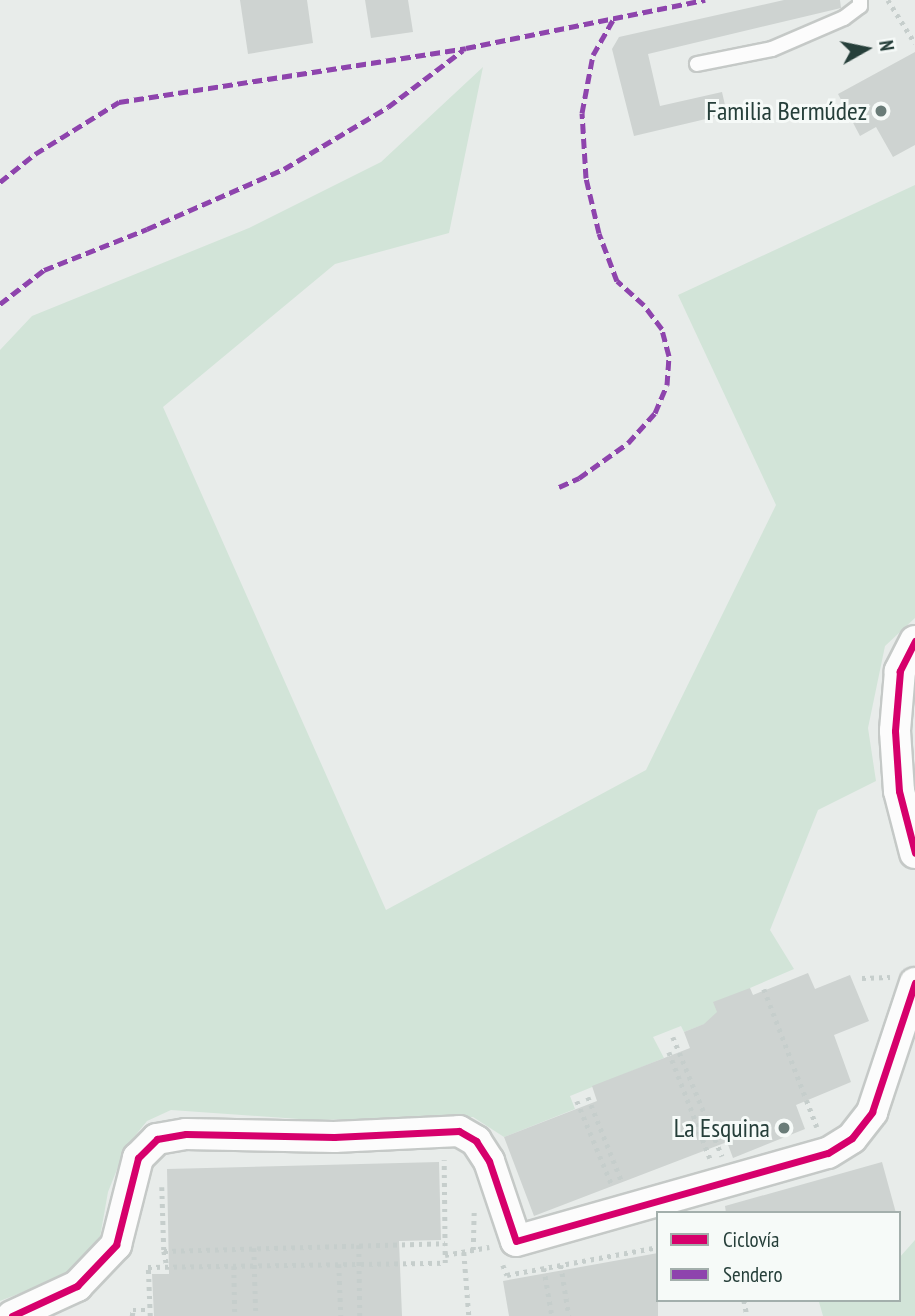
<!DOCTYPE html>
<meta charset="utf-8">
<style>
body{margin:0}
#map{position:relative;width:915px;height:1316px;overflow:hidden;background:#e8ecea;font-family:"PT Sans Narrow",sans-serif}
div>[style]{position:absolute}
.green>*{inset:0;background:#d2e4d8}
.building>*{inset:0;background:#ced3d1}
.path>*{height:4.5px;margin-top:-2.25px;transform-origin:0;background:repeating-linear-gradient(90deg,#c6cecc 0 3.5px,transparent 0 8.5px)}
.roads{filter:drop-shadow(2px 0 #c5c9c7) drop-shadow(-2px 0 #c5c9c7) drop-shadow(0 2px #c5c9c7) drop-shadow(0 -2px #c5c9c7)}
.service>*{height:14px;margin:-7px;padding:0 7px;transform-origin:7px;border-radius:7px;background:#fcfcfc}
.minor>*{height:30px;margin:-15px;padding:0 15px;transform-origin:15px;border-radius:15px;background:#fcfcfc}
.quiet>*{height:5px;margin-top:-2.5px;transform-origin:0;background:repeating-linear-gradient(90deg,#8e44ad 0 10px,transparent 0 15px)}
.cycleway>*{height:7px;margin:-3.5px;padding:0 3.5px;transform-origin:3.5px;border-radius:3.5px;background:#d6006c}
.dots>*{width:19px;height:19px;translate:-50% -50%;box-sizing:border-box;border:4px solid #f6faf8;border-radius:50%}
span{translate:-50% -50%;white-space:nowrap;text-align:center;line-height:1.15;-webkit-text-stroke:6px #f6faf8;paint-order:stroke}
.poi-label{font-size:26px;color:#263f3a}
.right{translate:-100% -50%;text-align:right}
.legend{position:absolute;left:656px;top:1211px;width:245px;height:91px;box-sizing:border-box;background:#f6faf8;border:2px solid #a3afac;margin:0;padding:9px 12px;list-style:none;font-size:21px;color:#263f3a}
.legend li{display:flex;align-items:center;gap:14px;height:35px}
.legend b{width:35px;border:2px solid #a3afac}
.north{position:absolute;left:831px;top:14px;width:70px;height:70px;-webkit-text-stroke:5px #f6faf8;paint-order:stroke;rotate:81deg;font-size:19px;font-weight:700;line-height:28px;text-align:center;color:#263f3a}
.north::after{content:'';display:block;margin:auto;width:24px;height:32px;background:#263f3a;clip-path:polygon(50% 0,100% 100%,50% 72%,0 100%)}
</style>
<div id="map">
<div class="green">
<i style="clip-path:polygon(483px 67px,449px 233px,335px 264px,163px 407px,386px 910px,646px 770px,776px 505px,678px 295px,915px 185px,915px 618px,885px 646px,868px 728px,876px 781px,818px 810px,770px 930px,794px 969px,750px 988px,720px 1018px,684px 1032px,681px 1026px,653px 1037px,664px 1058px,570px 1096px,575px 1109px,504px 1137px,473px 1117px,313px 1120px,171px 1110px,147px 1121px,126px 1147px,108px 1192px,100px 1237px,64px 1276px,0 1301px,0 350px,32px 316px,249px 228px,381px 162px)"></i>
<i style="clip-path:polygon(915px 1240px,915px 1316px,823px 1316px,819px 1302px,824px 1300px,899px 1300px,899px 1258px)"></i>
</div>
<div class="building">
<i style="clip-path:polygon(240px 0,307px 0,313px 43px,248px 54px)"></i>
<i style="clip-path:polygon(365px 0,408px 0,413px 32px,371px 38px)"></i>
<i style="clip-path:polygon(784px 0,840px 0,841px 8px,648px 54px,660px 106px,722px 92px,727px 114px,634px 136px,612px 49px,619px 37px)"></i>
<i style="clip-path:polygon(915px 52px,915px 145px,893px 157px,876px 127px,860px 136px,838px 94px)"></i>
<i style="clip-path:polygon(808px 973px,815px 989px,850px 975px,869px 1021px,834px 1035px,851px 1082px,796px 1105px,805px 1129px,733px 1158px,727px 1142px,534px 1216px,504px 1137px,597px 1101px,592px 1086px,690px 1048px,684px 1032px,704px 1024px,717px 1012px,713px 1002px,750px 988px,753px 995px)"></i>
<i style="clip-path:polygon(439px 1162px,441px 1240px,399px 1241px,402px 1316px,154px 1316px,152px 1274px,169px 1274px,167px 1169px)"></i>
<i style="clip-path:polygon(882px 1162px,896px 1213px,726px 1213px,725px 1206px)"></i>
<i style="clip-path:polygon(658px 1253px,658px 1316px,509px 1316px,503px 1281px)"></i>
</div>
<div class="path">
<i style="left:888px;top:0;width:51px;rotate:57.9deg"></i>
<i style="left:862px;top:978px;width:28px;rotate:-2deg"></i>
<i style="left:764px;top:989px;width:148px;rotate:69deg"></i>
<i style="left:673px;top:1037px;width:129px;rotate:67.6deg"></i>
<i style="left:669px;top:1052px;width:114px;rotate:68.9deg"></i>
<i style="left:588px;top:1097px;width:92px;rotate:68.2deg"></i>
<i style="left:577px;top:1101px;width:91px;rotate:67.4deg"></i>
<i style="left:162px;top:1187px;width:64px;rotate:88.2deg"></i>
<i style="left:164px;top:1251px;width:15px;rotate:79deg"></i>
<i style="left:359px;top:1245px;width:71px;rotate:89.2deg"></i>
<i style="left:254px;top:1248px;width:68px;rotate:88.3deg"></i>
<i style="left:473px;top:1250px;width:41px;rotate:-88.6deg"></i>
<i style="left:164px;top:1251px;width:281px;rotate:-1.6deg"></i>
<i style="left:464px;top:1252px;width:64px;rotate:85.5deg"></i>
<i style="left:445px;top:1255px;width:45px;rotate:-10.3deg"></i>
<i style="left:339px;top:1264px;width:52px;rotate:87.8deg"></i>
<i style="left:503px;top:1265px;width:11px;rotate:68deg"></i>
<i style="left:507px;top:1275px;width:154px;rotate:-10.5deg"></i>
<i style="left:561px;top:1265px;width:52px;rotate:81.1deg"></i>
<i style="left:234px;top:1266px;width:50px;rotate:88.9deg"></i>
<i style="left:544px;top:1268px;width:49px;rotate:80.5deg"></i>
<i style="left:744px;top:1300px;width:16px;rotate:79deg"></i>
<i style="left:132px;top:1316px;width:6px;rotate:-81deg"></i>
<i style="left:133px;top:1310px;width:17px"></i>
<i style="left:150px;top:1316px;width:49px;rotate:-92.3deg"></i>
<i style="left:148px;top:1267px;width:297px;rotate:-0.8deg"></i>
<i style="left:445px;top:1263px;width:103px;rotate:-90.6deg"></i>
</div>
<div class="roads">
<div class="service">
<i style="left:697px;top:64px;width:76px;rotate:-11.3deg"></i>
<i style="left:772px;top:49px;width:78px;rotate:-23.3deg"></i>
<i style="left:844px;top:18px;width:20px;rotate:-37deg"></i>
<i style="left:860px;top:6px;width:6px;rotate:-90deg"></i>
</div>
<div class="minor">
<i style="left:915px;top:641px;width:34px;rotate:117deg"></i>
<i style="left:900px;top:671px;width:60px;rotate:94.8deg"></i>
<i style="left:895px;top:731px;width:60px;rotate:86.2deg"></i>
<i style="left:899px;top:791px;width:64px;rotate:75.5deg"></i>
<i style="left:12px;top:1316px;width:72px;rotate:-24.8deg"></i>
<i style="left:77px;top:1286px;width:57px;rotate:-46.4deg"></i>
<i style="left:116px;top:1245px;width:90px;rotate:-75.8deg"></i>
<i style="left:138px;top:1158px;width:27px;rotate:-45deg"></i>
<i style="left:157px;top:1139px;width:29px;rotate:-10deg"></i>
<i style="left:186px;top:1134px;width:148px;rotate:1.2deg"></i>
<i style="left:334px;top:1137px;width:125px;rotate:-2.7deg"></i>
<i style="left:459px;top:1131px;width:20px;rotate:30deg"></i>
<i style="left:476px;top:1141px;width:24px;rotate:57deg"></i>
<i style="left:489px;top:1161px;width:84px;rotate:71.4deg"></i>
<i style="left:516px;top:1241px;width:324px;rotate:-15.8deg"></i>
<i style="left:828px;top:1153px;width:28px;rotate:-32deg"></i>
<i style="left:852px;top:1138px;width:33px;rotate:-52deg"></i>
<i style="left:872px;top:1112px;width:136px;rotate:-71.6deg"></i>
</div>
</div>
<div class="quiet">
<i style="left:0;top:182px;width:45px;rotate:-38.7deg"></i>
<i style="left:35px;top:154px;width:99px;rotate:-31.8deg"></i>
<i style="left:119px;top:102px;width:351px;rotate:-8.8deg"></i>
<i style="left:466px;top:48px;width:244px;rotate:-11.4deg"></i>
<i style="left:0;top:304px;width:56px;rotate:-37.7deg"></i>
<i style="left:44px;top:270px;width:111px;rotate:-21.7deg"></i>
<i style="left:147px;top:229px;width:150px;rotate:-23.7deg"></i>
<i style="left:284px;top:169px;width:121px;rotate:-30.8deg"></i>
<i style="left:388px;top:107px;width:94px;rotate:-37.2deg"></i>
<i style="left:559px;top:487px;width:22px;rotate:-24deg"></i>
<i style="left:579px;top:478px;width:60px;rotate:-35.5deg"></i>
<i style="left:628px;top:443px;width:40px;rotate:-48deg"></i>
<i style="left:655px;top:413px;width:30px;rotate:-67deg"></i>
<i style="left:667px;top:385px;width:29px;rotate:-86deg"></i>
<i style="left:669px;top:356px;width:28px;rotate:-105deg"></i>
<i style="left:662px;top:329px;width:30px;rotate:-127deg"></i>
<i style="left:644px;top:305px;width:36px;rotate:-138deg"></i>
<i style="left:617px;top:281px;width:51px;rotate:-110.6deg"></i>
<i style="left:599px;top:233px;width:57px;rotate:-103.3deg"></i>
<i style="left:586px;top:178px;width:65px;rotate:-93.5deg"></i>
<i style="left:582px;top:113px;width:59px;rotate:-79.3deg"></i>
<i style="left:593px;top:55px;width:40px;rotate:-60.3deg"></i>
</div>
<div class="cycleway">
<i style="left:915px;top:641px;width:34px;rotate:117deg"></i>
<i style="left:900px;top:671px;width:60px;rotate:94.8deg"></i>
<i style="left:895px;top:731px;width:60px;rotate:86.2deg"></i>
<i style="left:899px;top:791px;width:64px;rotate:75.5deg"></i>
<i style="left:12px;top:1316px;width:72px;rotate:-24.8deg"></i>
<i style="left:77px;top:1286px;width:57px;rotate:-46.4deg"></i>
<i style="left:116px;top:1245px;width:90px;rotate:-75.8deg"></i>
<i style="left:138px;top:1158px;width:27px;rotate:-45deg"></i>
<i style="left:157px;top:1139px;width:29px;rotate:-10deg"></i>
<i style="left:186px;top:1134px;width:148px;rotate:1.2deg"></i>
<i style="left:334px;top:1137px;width:125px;rotate:-2.7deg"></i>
<i style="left:459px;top:1131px;width:20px;rotate:30deg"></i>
<i style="left:476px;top:1141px;width:24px;rotate:57deg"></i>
<i style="left:489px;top:1161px;width:84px;rotate:71.4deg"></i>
<i style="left:516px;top:1241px;width:324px;rotate:-15.8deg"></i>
<i style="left:828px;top:1153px;width:28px;rotate:-32deg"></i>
<i style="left:852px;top:1138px;width:33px;rotate:-52deg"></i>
<i style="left:872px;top:1112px;width:136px;rotate:-71.6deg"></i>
</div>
<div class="dots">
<i style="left:881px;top:111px;background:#6a7c78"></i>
<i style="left:784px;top:1128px;background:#6a7c78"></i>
</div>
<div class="poi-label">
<span class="right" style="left:867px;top:111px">Familia Bermúdez</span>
<span class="right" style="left:770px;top:1128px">La Esquina</span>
</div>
<ul class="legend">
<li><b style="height:9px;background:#d6006c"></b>Ciclovía</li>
<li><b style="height:9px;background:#8e44ad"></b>Sendero</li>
</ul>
<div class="north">N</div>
</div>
